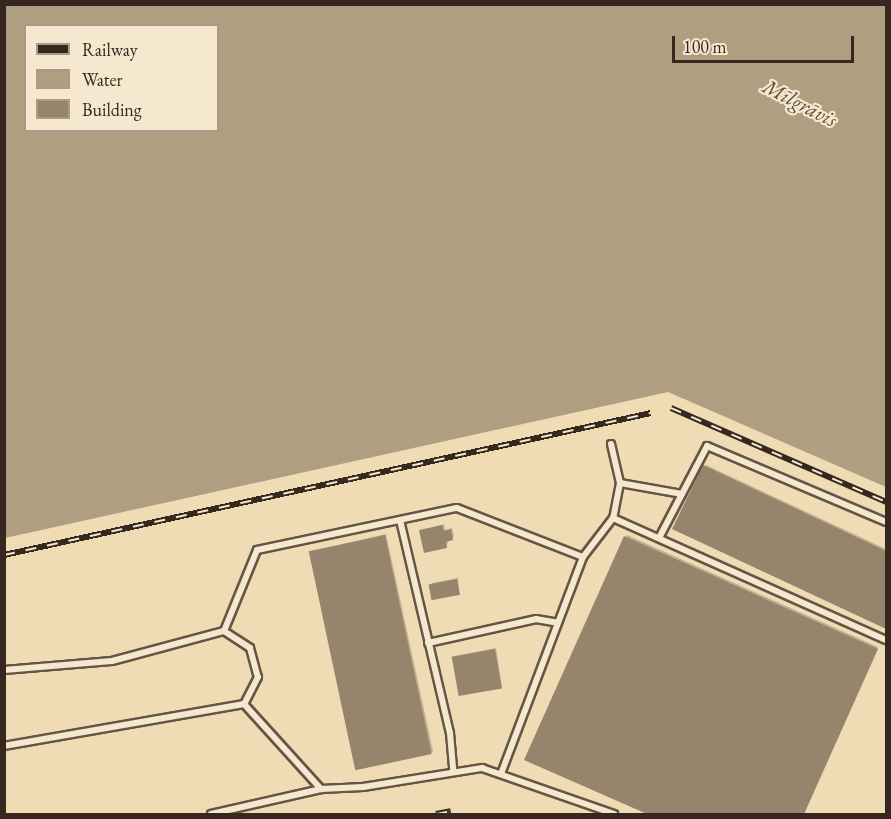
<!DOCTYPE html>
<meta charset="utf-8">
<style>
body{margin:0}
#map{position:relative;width:891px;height:819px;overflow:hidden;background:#efdbb4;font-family:"EB Garamond",serif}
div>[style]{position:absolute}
.water>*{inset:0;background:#b09e81}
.shadow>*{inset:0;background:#0003}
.building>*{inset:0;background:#96856c;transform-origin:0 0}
.roads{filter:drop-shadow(2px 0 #645544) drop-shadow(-2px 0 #645544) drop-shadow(0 2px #645544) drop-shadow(0 -2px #645544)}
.lane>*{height:6px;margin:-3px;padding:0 3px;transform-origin:3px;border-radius:3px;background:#f5e8ce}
.rail>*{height:6px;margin-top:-3px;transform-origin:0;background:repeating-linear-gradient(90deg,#f5e8ce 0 11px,#36281f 0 22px);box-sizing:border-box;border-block:2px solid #36281f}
span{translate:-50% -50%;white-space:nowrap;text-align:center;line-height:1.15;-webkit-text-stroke:4.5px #f5e8ce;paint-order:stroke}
.water-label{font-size:21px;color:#5b4b3c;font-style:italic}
.frame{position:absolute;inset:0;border:6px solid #36281f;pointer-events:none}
.legend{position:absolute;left:24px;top:24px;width:195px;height:108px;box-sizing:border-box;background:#f5e8ce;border:2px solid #a99b88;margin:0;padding:8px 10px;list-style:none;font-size:18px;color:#36281f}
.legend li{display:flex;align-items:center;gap:12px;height:30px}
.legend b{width:30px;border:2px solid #a99b88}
.scale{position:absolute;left:672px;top:36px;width:182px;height:27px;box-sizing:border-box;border:3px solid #36281f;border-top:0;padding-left:8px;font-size:18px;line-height:21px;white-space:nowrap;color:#36281f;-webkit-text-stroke:4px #f5e8ce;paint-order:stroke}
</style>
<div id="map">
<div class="water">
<i style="clip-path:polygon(evenodd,4px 5px,886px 5px,886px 487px,668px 392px,5px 538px,4px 5px,26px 26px,218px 26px,218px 130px,26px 130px,26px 26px)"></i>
</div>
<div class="shadow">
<i style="clip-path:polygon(706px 465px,886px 549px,886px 626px,704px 466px)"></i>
<i style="clip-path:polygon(444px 524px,445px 530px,452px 528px,454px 537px,448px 540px,447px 546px,421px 531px)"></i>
<i style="clip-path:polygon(386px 534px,433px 751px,432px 753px,310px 552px)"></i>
<i style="clip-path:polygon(627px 535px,878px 647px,804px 814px,651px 814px,526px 759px)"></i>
<i style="clip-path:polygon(458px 578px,459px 594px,430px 585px,432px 583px)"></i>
<i style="clip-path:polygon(496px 648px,502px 687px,453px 658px,455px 656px)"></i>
</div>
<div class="building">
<i style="clip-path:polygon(703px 465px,886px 551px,886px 629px,672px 529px)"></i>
<i style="clip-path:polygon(442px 525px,444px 531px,451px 529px,453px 540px,446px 542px,447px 548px,424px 553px,419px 530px)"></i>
<i style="left:385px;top:535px;width:224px;height:78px;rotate:78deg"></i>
<i style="clip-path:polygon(624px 536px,878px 649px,804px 814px,647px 814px,524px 760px)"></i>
<i style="left:457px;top:579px;width:16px;height:29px;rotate:79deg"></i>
<i style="left:495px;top:649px;width:40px;height:44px;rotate:80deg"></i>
</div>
<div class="roads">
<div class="lane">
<i style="left:611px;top:444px;width:40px;rotate:77deg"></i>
<i style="left:620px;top:483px;width:36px;rotate:101deg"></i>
<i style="left:620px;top:483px;width:63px;rotate:10.1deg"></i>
<i style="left:400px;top:520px;width:219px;rotate:76.8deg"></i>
<i style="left:450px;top:733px;width:37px;rotate:85deg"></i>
<i style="left:659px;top:538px;width:104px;rotate:-62.4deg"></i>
<i style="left:707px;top:446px;width:194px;rotate:23deg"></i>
<i style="left:224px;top:631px;width:87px;rotate:-67.8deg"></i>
<i style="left:257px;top:550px;width:204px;rotate:-11.9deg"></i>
<i style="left:457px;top:508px;width:135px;rotate:21.3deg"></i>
<i style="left:583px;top:557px;width:49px;rotate:-52.4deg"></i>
<i style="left:613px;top:518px;width:299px;rotate:24.1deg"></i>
<i style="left:428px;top:643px;width:111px;rotate:-12.5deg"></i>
<i style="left:536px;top:619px;width:22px;rotate:10deg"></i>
<i style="left:4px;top:670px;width:108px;rotate:-4.8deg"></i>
<i style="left:112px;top:661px;width:116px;rotate:-15deg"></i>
<i style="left:224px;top:631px;width:31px;rotate:33deg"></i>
<i style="left:250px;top:648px;width:30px;rotate:75deg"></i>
<i style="left:258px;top:677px;width:30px;rotate:117deg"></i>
<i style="left:244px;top:704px;width:244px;rotate:170.1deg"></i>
<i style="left:244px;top:704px;width:115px;rotate:47.8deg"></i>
<i style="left:501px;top:774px;width:232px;rotate:-69.3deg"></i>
<i style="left:211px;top:814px;width:113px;rotate:-12.8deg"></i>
<i style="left:321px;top:789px;width:42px;rotate:-2.7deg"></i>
<i style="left:363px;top:787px;width:121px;rotate:-9.1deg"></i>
<i style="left:482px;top:768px;width:140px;rotate:19.2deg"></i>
</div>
</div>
<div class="rail">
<i style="left:671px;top:408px;width:235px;rotate:23.6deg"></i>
<i style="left:4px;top:555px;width:662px;rotate:-12.38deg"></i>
<i style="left:436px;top:814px;width:15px;rotate:-11deg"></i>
</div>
<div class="water-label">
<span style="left:800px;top:103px;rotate:27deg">Mīlgrāvis</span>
</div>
<div class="frame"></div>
<ul class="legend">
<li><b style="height:8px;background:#36281f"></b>Railway</li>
<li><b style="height:16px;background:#b09e81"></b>Water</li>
<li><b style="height:16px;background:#96856c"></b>Building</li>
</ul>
<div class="scale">100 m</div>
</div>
